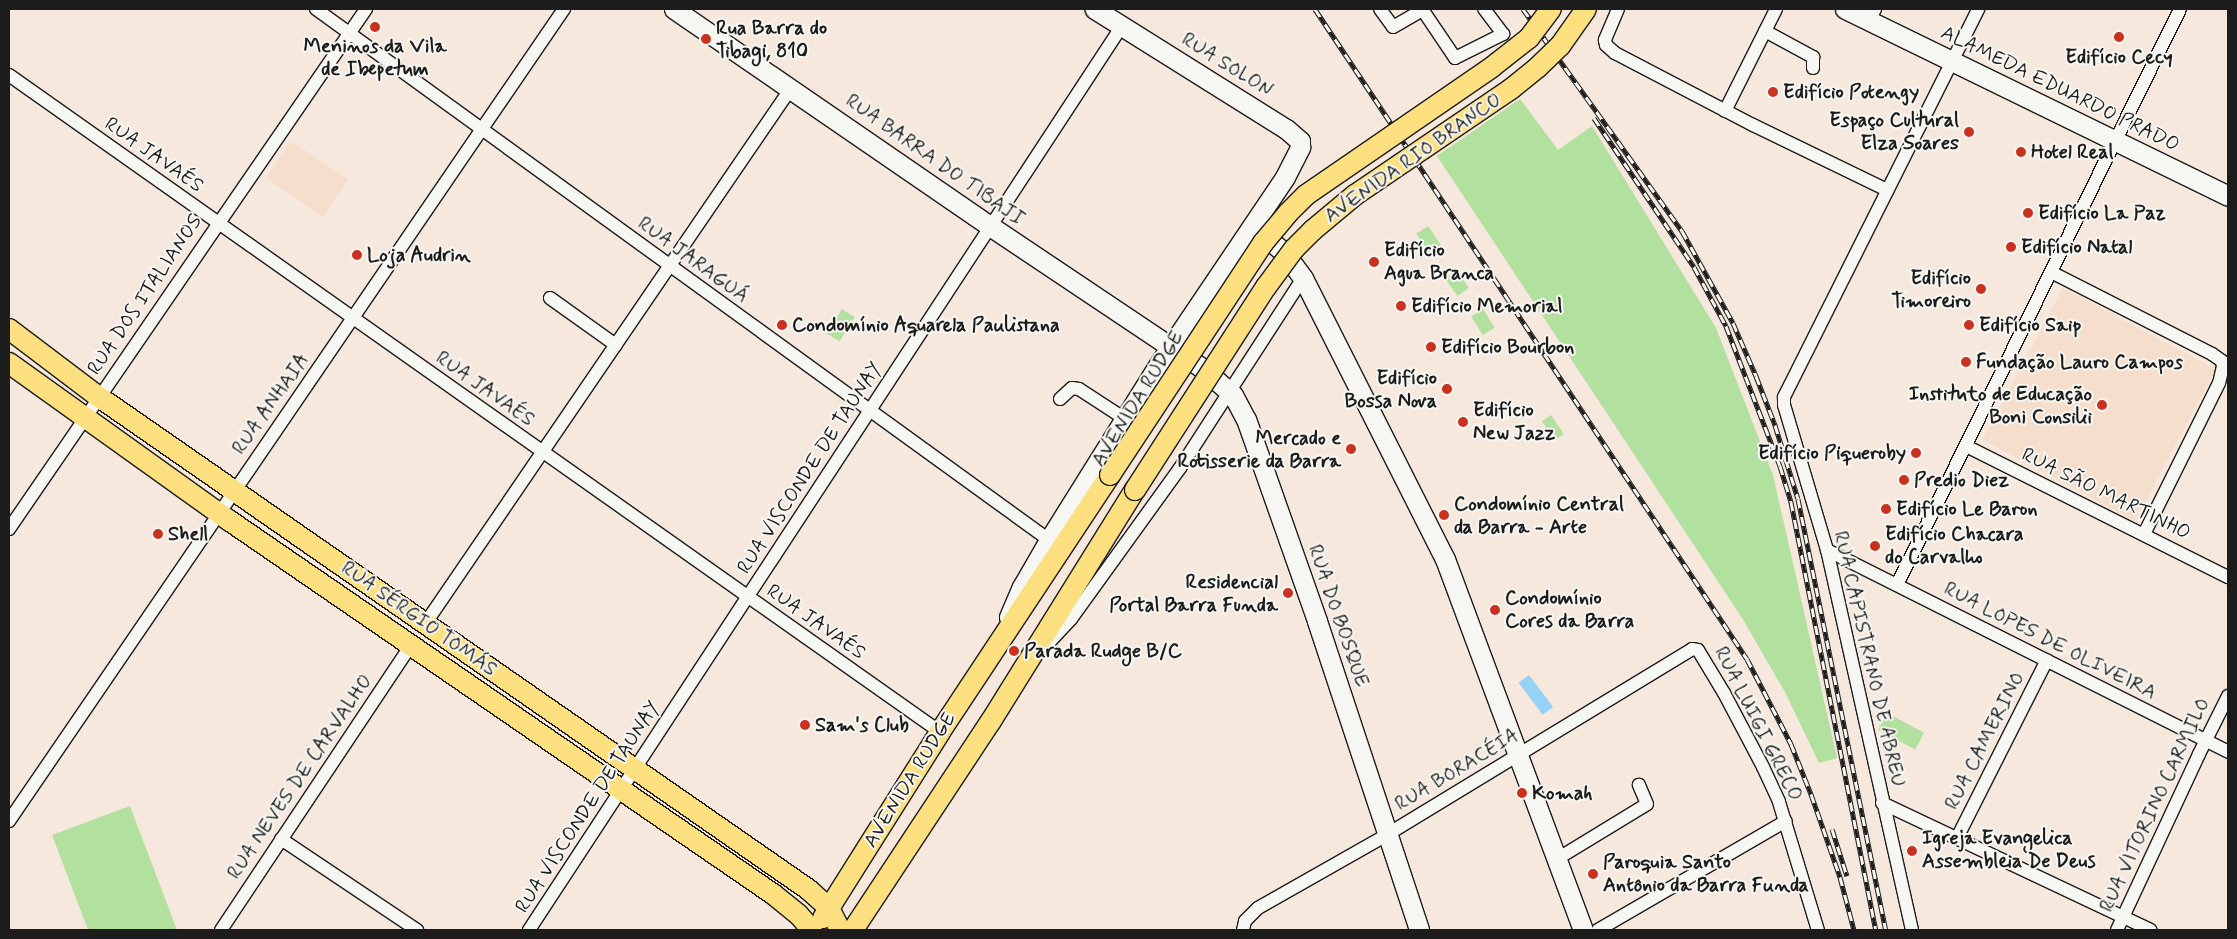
<!DOCTYPE html>
<meta charset="utf-8">
<style>
body{margin:0}
#map{position:relative;width:2237px;height:939px;overflow:hidden;background:#f6e8dc;font-family:Mynerve,sans-serif}
div>[style]{position:absolute}
.built>*{inset:0;background:#f6decc;transform-origin:0 0}
.green>*{inset:0;background:#b1e09f;transform-origin:0 0}
.water>*{inset:0;background:#96d1f6;transform-origin:0 0}
.roads{filter:drop-shadow(1px 0 #1c1c1c) drop-shadow(-1px 0 #1c1c1c) drop-shadow(0 1px #1c1c1c) drop-shadow(0 -1px #1c1c1c)}
.street>*{height:12px;margin:-6px;padding:0 6px;transform-origin:6px;border-radius:6px;background:#f6f6f2}
.secondary>*{height:19px;margin:-9.5px;padding:0 9.5px;transform-origin:9.5px;border-radius:9.5px;background:#f6f6f2}
.primary>*{height:20px;margin:-10px;padding:0 10px;transform-origin:10px;border-radius:10px;background:#fce080}
.rail>*{height:5px;margin-top:-2.5px;transform-origin:0;background:repeating-linear-gradient(90deg,#f6f6f2 0 9px,#1c1c1c 0 18px);box-sizing:border-box;border-block:1px solid #1c1c1c}
.bridges{filter:drop-shadow(1px 0 #1c1c1c) drop-shadow(-1px 0 #1c1c1c) drop-shadow(0 1px #1c1c1c) drop-shadow(0 -1px #1c1c1c)}
.primary-bridge>*{height:20px;margin:-10px;padding:0 10px;transform-origin:10px;border-radius:10px;background:#fce080}
.dots>*{width:14px;height:14px;translate:-50% -50%;box-sizing:border-box;border:2px solid #f6f6f2;border-radius:50%}
span{translate:-50% -50%;white-space:nowrap;text-align:center;line-height:1.15;-webkit-text-stroke:4px #f6f6f2;paint-order:stroke}
.poi-label{font-size:20px;color:#1c1c1c;font-weight:700}
.left{translate:0 -50%;text-align:left}
.right{translate:-100% -50%;text-align:right}
.street-label{font-size:20px;color:#1c1c1c}
.frame{position:absolute;inset:0;border:10px solid #1c1c1c;pointer-events:none}
</style>
<div id="map">
<div class="built">
<i style="left:291px;top:141px;width:69px;height:45px;rotate:34deg"></i>
<i style="left:2063px;top:288px;width:173px;height:172px;rotate:28deg"></i>
</div>
<div class="green">
<i style="clip-path:polygon(1520px 99px,1558px 150px,1592px 126px,1716px 328px,1773px 475px,1837px 758px,1819px 763px,1785px 692px,1742px 618px,1437px 156px)"></i>
<i style="left:1428px;top:226px;width:23px;height:14px;rotate:56deg"></i>
<i style="left:1456px;top:270px;width:22px;height:14px;rotate:54deg"></i>
<i style="left:842px;top:309px;width:15px;height:29px;rotate:32deg"></i>
<i style="left:1483px;top:309px;width:22px;height:14px;rotate:58deg"></i>
<i style="left:1551px;top:415px;width:23px;height:11px;rotate:56deg"></i>
<i style="left:1887px;top:713px;width:42px;height:19px;rotate:28deg"></i>
<i style="clip-path:polygon(130px 806px,177px 930px,88px 930px,52px 835px)"></i>
</div>
<div class="water">
<i style="left:1529px;top:675px;width:40px;height:13px;rotate:53deg"></i>
</div>
<div class="roads">
<div class="street">
<i style="left:316px;top:9px;width:905px;rotate:35.92deg"></i>
<i style="left:1380px;top:9px;width:22px;rotate:54deg"></i>
<i style="left:1393px;top:27px;width:34px;rotate:-30deg"></i>
<i style="left:1422px;top:9px;width:59px;rotate:56deg"></i>
<i style="left:1455px;top:58px;width:54px;rotate:-26.6deg"></i>
<i style="left:1503px;top:34px;width:31px;rotate:-127deg"></i>
<i style="left:1618px;top:9px;width:34px;rotate:113deg"></i>
<i style="left:1605px;top:40px;width:5px;rotate:79deg"></i>
<i style="left:1606px;top:45px;width:12px;rotate:42deg"></i>
<i style="left:1615px;top:53px;width:156px;rotate:27.6deg"></i>
<i style="left:1753px;top:125px;width:149px;rotate:25.9deg"></i>
<i style="left:1869px;top:20px;width:13px;rotate:-61deg"></i>
<i style="left:1765px;top:31px;width:55px;rotate:28.4deg"></i>
<i style="left:1813px;top:57px;width:11px;rotate:90deg"></i>
<i style="left:9px;top:75px;width:1139px;rotate:35.21deg"></i>
<i style="left:1725px;top:111px;width:114px;rotate:-63.4deg"></i>
<i style="left:2051px;top:272px;width:181px;rotate:27deg"></i>
<i style="left:2212px;top:354px;width:12px;rotate:35deg"></i>
<i style="left:2222px;top:361px;width:5px;rotate:79deg"></i>
<i style="left:2223px;top:366px;width:17px;rotate:103deg"></i>
<i style="left:2219px;top:383px;width:169px;rotate:116.4deg"></i>
<i style="left:550px;top:298px;width:81px;rotate:35.5deg"></i>
<i style="left:1060px;top:399px;width:16px;rotate:-43deg"></i>
<i style="left:1072px;top:388px;width:7px;rotate:8deg"></i>
<i style="left:1079px;top:389px;width:55px;rotate:33.1deg"></i>
<i style="left:1966px;top:446px;width:293px;rotate:26.6deg"></i>
<i style="left:9px;top:529px;width:631px;rotate:-55.53deg"></i>
<i style="left:1827px;top:550px;width:449px;rotate:26.7deg"></i>
<i style="left:1897px;top:585px;width:642px;rotate:-63.83deg"></i>
<i style="left:425px;top:624px;width:649px;rotate:-55.67deg"></i>
<i style="left:1044px;top:648px;width:40px;rotate:-47deg"></i>
<i style="left:1071px;top:619px;width:186px;rotate:-54.2deg"></i>
<i style="left:1180px;top:468px;width:226px;rotate:-57.1deg"></i>
<i style="left:1882px;top:803px;width:297px;rotate:25.3deg"></i>
<i style="left:9px;top:821px;width:984px;rotate:-55.65deg"></i>
<i style="left:1957px;top:838px;width:199px;rotate:-63.2deg"></i>
<i style="left:281px;top:839px;width:164px;rotate:33.8deg"></i>
<i style="left:1557px;top:859px;width:105px;rotate:-31.4deg"></i>
<i style="left:1647px;top:804px;width:21px;rotate:-113deg"></i>
<i style="left:221px;top:930px;width:343px;rotate:-56.3deg"></i>
<i style="left:529px;top:930px;width:1081px;rotate:-56.74deg"></i>
<i style="left:1243px;top:930px;width:9px;rotate:-77deg"></i>
<i style="left:1245px;top:921px;width:18px;rotate:-45deg"></i>
<i style="left:1258px;top:908px;width:150px;rotate:-29.6deg"></i>
<i style="left:1388px;top:834px;width:356px;rotate:-31.3deg"></i>
<i style="left:1692px;top:649px;width:6px;rotate:9deg"></i>
<i style="left:1698px;top:650px;width:50px;rotate:58.8deg"></i>
<i style="left:1724px;top:693px;width:84px;rotate:62.2deg"></i>
<i style="left:1763px;top:767px;width:38px;rotate:65deg"></i>
<i style="left:1779px;top:802px;width:134px;rotate:73.1deg"></i>
<i style="left:1598px;top:930px;width:217px;rotate:-30.1deg"></i>
<i style="left:1912px;top:930px;width:389px;rotate:-102.6deg"></i>
<i style="left:1827px;top:550px;width:151px;rotate:-106.5deg"></i>
<i style="left:1784px;top:405px;width:8px;rotate:-90deg"></i>
<i style="left:1784px;top:397px;width:434px;rotate:-63.4deg"></i>
<i style="left:2117px;top:930px;width:194px;rotate:-65deg"></i>
<i style="left:2199px;top:754px;width:65px;rotate:-63.4deg"></i>
</div>
<div class="secondary">
<i style="left:674px;top:9px;width:383px;rotate:34.5deg"></i>
<i style="left:990px;top:226px;width:255px;rotate:33.8deg"></i>
<i style="left:1202px;top:368px;width:41px;rotate:41.1deg"></i>
<i style="left:1233px;top:395px;width:27px;rotate:62deg"></i>
<i style="left:1246px;top:419px;width:214px;rotate:70.6deg"></i>
<i style="left:1317px;top:621px;width:325px;rotate:71.7deg"></i>
<i style="left:1845px;top:9px;width:426px;rotate:26deg"></i>
<i style="left:1255px;top:228px;width:38px;rotate:40deg"></i>
<i style="left:1284px;top:252px;width:32px;rotate:54deg"></i>
<i style="left:1303px;top:278px;width:315px;rotate:63.2deg"></i>
<i style="left:1445px;top:559px;width:396px;rotate:69.6deg"></i>
<i style="left:1009px;top:617px;width:33px;rotate:-67deg"></i>
<i style="left:1022px;top:587px;width:54px;rotate:-60.1deg"></i>
<i style="left:1049px;top:540px;width:211px;rotate:-58deg"></i>
<i style="left:1161px;top:361px;width:222px;rotate:-56deg"></i>
<i style="left:1285px;top:177px;width:34px;rotate:-63deg"></i>
<i style="left:1300px;top:147px;width:6px;rotate:-90deg"></i>
<i style="left:1300px;top:141px;width:18px;rotate:-139deg"></i>
<i style="left:1286px;top:129px;width:226px;rotate:-147.9deg"></i>
</div>
<div class="primary">
<i style="left:9px;top:329px;width:113px;rotate:37.1deg"></i>
<i style="left:99px;top:397px;width:864px;rotate:34.77deg"></i>
<i style="left:809px;top:890px;width:27px;rotate:42deg"></i>
<i style="left:829px;top:908px;width:25px;rotate:63deg"></i>
<i style="left:9px;top:363px;width:272px;rotate:35.6deg"></i>
<i style="left:230px;top:521px;width:659px;rotate:34.49deg"></i>
<i style="left:773px;top:894px;width:32px;rotate:39deg"></i>
<i style="left:798px;top:914px;width:21px;rotate:49deg"></i>
<i style="left:823px;top:918px;width:220px;rotate:-57.8deg"></i>
<i style="left:940px;top:732px;width:308px;rotate:-56.5deg"></i>
<i style="left:853px;top:930px;width:250px;rotate:-56.6deg"></i>
<i style="left:991px;top:721px;width:272px;rotate:-58.1deg"></i>
</div>
</div>
<div class="rail">
<i style="left:1315px;top:9px;width:780px;rotate:56.39deg"></i>
<i style="left:1747px;top:659px;width:96px;rotate:62.6deg"></i>
<i style="left:1791px;top:744px;width:54px;rotate:68.2deg"></i>
<i style="left:1811px;top:794px;width:88px;rotate:70.7deg"></i>
<i style="left:1840px;top:877px;width:55px;rotate:75.2deg"></i>
<i style="left:1523px;top:9px;width:273px;rotate:54.4deg"></i>
<i style="left:1682px;top:231px;width:105px;rotate:61deg"></i>
<i style="left:1733px;top:323px;width:58px;rotate:66.5deg"></i>
<i style="left:1756px;top:376px;width:53px;rotate:68.8deg"></i>
<i style="left:1775px;top:425px;width:77px;rotate:72.7deg"></i>
<i style="left:1798px;top:499px;width:440px;rotate:78.5deg"></i>
<i style="left:1594px;top:118px;width:179px;rotate:56.1deg"></i>
<i style="left:1694px;top:267px;width:67px;rotate:61.5deg"></i>
<i style="left:1726px;top:326px;width:150px;rotate:68.9deg"></i>
<i style="left:1780px;top:466px;width:38px;rotate:73deg"></i>
<i style="left:1791px;top:502px;width:436px;rotate:78.8deg"></i>
<i style="left:1832px;top:829px;width:49px;rotate:72.3deg"></i>
</div>
<div class="bridges">
<div class="primary-bridge">
<i style="left:1110px;top:475px;width:278px;rotate:-56.6deg"></i>
<i style="left:1263px;top:243px;width:39px;rotate:-50deg"></i>
<i style="left:1288px;top:213px;width:25px;rotate:-45deg"></i>
<i style="left:1306px;top:195px;width:226px;rotate:-34.5deg"></i>
<i style="left:1492px;top:67px;width:47px;rotate:-38.1deg"></i>
<i style="left:1529px;top:38px;width:36px;rotate:-53deg"></i>
<i style="left:1135px;top:490px;width:242px;rotate:-57.2deg"></i>
<i style="left:1266px;top:287px;width:47px;rotate:-53.6deg"></i>
<i style="left:1294px;top:249px;width:27px;rotate:-45deg"></i>
<i style="left:1313px;top:230px;width:55px;rotate:-39.8deg"></i>
<i style="left:1355px;top:195px;width:189px;rotate:-34.2deg"></i>
<i style="left:1511px;top:89px;width:33px;rotate:-39deg"></i>
<i style="left:1537px;top:68px;width:32px;rotate:-44deg"></i>
<i style="left:1560px;top:46px;width:45px;rotate:-54.9deg"></i>
</div>
</div>
<div class="dots">
<i style="left:375px;top:27px;background:#c8321e"></i>
<i style="left:2119px;top:37px;background:#c8321e"></i>
<i style="left:706px;top:39px;background:#c8321e"></i>
<i style="left:1773px;top:92px;background:#c8321e"></i>
<i style="left:1969px;top:132px;background:#c8321e"></i>
<i style="left:2021px;top:152px;background:#c8321e"></i>
<i style="left:2028px;top:213px;background:#c8321e"></i>
<i style="left:2011px;top:247px;background:#c8321e"></i>
<i style="left:357px;top:255px;background:#c8321e"></i>
<i style="left:1374px;top:262px;background:#c8321e"></i>
<i style="left:1981px;top:289px;background:#c8321e"></i>
<i style="left:1401px;top:306px;background:#c8321e"></i>
<i style="left:782px;top:325px;background:#c8321e"></i>
<i style="left:1969px;top:325px;background:#c8321e"></i>
<i style="left:1431px;top:347px;background:#c8321e"></i>
<i style="left:1966px;top:362px;background:#c8321e"></i>
<i style="left:1447px;top:389px;background:#c8321e"></i>
<i style="left:2102px;top:405px;background:#c8321e"></i>
<i style="left:1463px;top:422px;background:#c8321e"></i>
<i style="left:1351px;top:449px;background:#c8321e"></i>
<i style="left:1916px;top:453px;background:#c8321e"></i>
<i style="left:1904px;top:480px;background:#c8321e"></i>
<i style="left:1886px;top:509px;background:#c8321e"></i>
<i style="left:1444px;top:515px;background:#c8321e"></i>
<i style="left:158px;top:534px;background:#c8321e"></i>
<i style="left:1875px;top:546px;background:#c8321e"></i>
<i style="left:1288px;top:593px;background:#c8321e"></i>
<i style="left:1495px;top:610px;background:#c8321e"></i>
<i style="left:1014px;top:651px;background:#c8321e"></i>
<i style="left:805px;top:725px;background:#c8321e"></i>
<i style="left:1522px;top:793px;background:#c8321e"></i>
<i style="left:1912px;top:851px;background:#c8321e"></i>
<i style="left:1593px;top:874px;background:#c8321e"></i>
</div>
<div class="poi-label">
<span class="left" style="left:716px;top:40px">Rua Barra do<br>Tibagi, 810</span>
<span style="left:375px;top:58px">Meninos da Vila<br>de Ibepetum</span>
<span style="left:2119px;top:57px">Edifício Cecy</span>
<span class="left" style="left:1783px;top:92px">Edifício Potengy</span>
<span class="right" style="left:1959px;top:132px">Espaço Cultural<br>Elza Soares</span>
<span class="left" style="left:2031px;top:152px">Hotel Real</span>
<span class="left" style="left:2038px;top:213px">Edifício La Paz</span>
<span class="left" style="left:2021px;top:247px">Edifício Natal</span>
<span class="left" style="left:1384px;top:262px">Edifício<br>Agua Branca</span>
<span class="left" style="left:367px;top:255px">Loja Audrin</span>
<span class="right" style="left:1971px;top:290px">Edifício<br>Timoreiro</span>
<span class="left" style="left:1411px;top:306px">Edifício Memorial</span>
<span class="left" style="left:792px;top:325px">Condomínio Aquarela Paulistana</span>
<span class="left" style="left:1979px;top:325px">Edifício Saip</span>
<span class="left" style="left:1441px;top:347px">Edifício Bourbon</span>
<span class="left" style="left:1976px;top:362px">Fundação Lauro Campos</span>
<span class="right" style="left:1437px;top:390px">Edifício<br>Bossa Nova</span>
<span class="right" style="left:2092px;top:406px">Instituto de Educação<br>Boni Consilii</span>
<span class="left" style="left:1473px;top:422px">Edifício<br>New Jazz</span>
<span class="right" style="left:1341px;top:450px">Mercado e<br>Rotisserie da Barra</span>
<span class="right" style="left:1906px;top:453px">Edifício Piqueroby</span>
<span class="left" style="left:1914px;top:480px">Predio Diez</span>
<span class="left" style="left:1454px;top:516px">Condomínio Central<br>da Barra - Arte</span>
<span class="left" style="left:1896px;top:509px">Edifício Le Baron</span>
<span class="left" style="left:168px;top:534px">Shell</span>
<span class="left" style="left:1885px;top:546px">Edifício Chacara<br>do Carvalho</span>
<span class="right" style="left:1278px;top:594px">Residencial<br>Portal Barra Funda</span>
<span class="left" style="left:1505px;top:610px">Condomínio<br>Cores da Barra</span>
<span class="left" style="left:1024px;top:651px">Parada Rudge B/C</span>
<span class="left" style="left:815px;top:725px">Sam's Club</span>
<span class="left" style="left:1532px;top:793px">Komah</span>
<span class="left" style="left:1922px;top:850px">Igreja Evangelica<br>Assembleia De Deus</span>
<span class="left" style="left:1603px;top:874px">Paroquia Santo<br>Antônio da Barra Funda</span>
</div>
<div class="street-label">
<span style="left:1227px;top:65px;rotate:32deg">RUA SOLON</span>
<span style="left:2060px;top:89px;rotate:26deg">ALAMEDA EDUARDO PRADO</span>
<span style="left:154px;top:155px;rotate:35deg">RUA JAVAÉS</span>
<span style="left:1413px;top:158px;rotate:-35deg">AVENIDA RIO BRANCO</span>
<span style="left:935px;top:160px;rotate:35deg">RUA BARRA DO TIBAJI</span>
<span style="left:693px;top:260px;rotate:36deg">RUA JARAGUÁ</span>
<span style="left:145px;top:295px;rotate:-56deg">RUA DOS ITALIANOS</span>
<span style="left:485px;top:389px;rotate:35deg">RUA JAVAÉS</span>
<span style="left:1138px;top:399px;rotate:-58deg">AVENIDA RUDGE</span>
<span style="left:271px;top:404px;rotate:-55deg">RUA ANHAIA</span>
<span style="left:810px;top:468px;rotate:-57deg">RUA VISCONDE DE TAUNAY</span>
<span style="left:2106px;top:494px;rotate:26deg">RUA SÃO MARTINHO</span>
<span style="left:1338px;top:616px;rotate:71deg">RUA DO BOSQUE</span>
<span style="left:419px;top:619px;rotate:35deg">RUA SÉRGIO TOMÁS</span>
<span style="left:816px;top:622px;rotate:35deg">RUA JAVAÉS</span>
<span style="left:2050px;top:641px;rotate:27deg">RUA LOPES DE OLIVEIRA</span>
<span style="left:1869px;top:659px;rotate:77deg">RUA CAPISTRANO DE ABREU</span>
<span style="left:1758px;top:724px;rotate:63deg">RUA LUIGI GRECO</span>
<span style="left:1985px;top:741px;rotate:-63deg">RUA CAMERINO</span>
<span style="left:1457px;top:770px;rotate:-31deg">RUA BORACÉIA</span>
<span style="left:300px;top:777px;rotate:-56deg">RUA NEVES DE CARVALHO</span>
<span style="left:910px;top:780px;rotate:-58deg">AVENIDA RUDGE</span>
<span style="left:2155px;top:805px;rotate:-65deg">RUA VITORINO CARMILO</span>
<span style="left:588px;top:807px;rotate:-57deg">RUA VISCONDE DE TAUNAY</span>
</div>
<div class="frame"></div>
</div>
